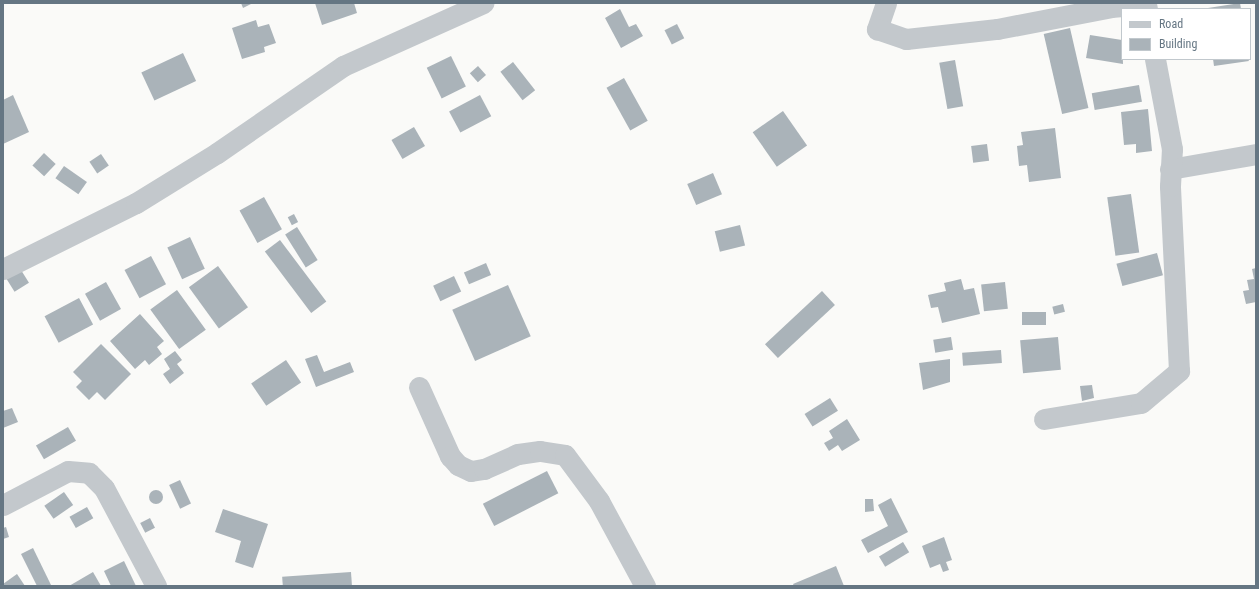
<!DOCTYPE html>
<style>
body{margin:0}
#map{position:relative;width:1259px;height:589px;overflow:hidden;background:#fafaf8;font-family:"Roboto Condensed",sans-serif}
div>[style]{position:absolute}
.building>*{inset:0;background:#aab3b9;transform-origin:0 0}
.round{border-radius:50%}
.street>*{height:21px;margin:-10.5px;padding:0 10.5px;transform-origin:10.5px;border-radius:10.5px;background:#c3c8cc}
span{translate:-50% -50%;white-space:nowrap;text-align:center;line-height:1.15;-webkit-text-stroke:4px #fff;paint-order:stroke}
.frame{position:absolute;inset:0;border:4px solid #657683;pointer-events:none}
.legend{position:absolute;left:1121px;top:8px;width:130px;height:52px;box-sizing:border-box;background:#fff;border:1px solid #c1c8cd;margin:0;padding:5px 7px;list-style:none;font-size:12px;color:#657683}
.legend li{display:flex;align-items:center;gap:8px;height:20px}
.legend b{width:20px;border:1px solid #c1c8cd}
</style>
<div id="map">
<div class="building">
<i style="clip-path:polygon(241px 3px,253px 3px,243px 8px)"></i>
<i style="clip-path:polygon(315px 3px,354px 3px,357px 13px,322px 25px)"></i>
<i style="clip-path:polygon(1240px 3px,1241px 9px,1208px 9px,1208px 8px)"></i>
<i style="clip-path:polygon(620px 9px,629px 27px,636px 24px,643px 36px,621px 48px,605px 18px)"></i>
<i style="clip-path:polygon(256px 20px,258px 27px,269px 24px,276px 43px,264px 47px,265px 52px,242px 59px,232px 28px)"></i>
<i style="left:677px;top:24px;width:16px;height:14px;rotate:63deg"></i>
<i style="left:1070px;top:28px;width:82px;height:27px;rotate:77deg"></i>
<i style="clip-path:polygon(1090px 35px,1122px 40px,1123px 64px,1086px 58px)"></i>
<i style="left:183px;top:53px;width:31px;height:46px;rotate:65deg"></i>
<i style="left:451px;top:56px;width:34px;height:27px;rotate:64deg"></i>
<i style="clip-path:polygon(1213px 59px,1248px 59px,1249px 61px,1214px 66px)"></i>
<i style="left:955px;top:60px;width:47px;height:16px;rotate:80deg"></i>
<i style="left:513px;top:62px;width:36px;height:16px;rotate:52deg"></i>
<i style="left:478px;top:66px;width:12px;height:11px;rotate:48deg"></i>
<i style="left:624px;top:78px;width:49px;height:20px;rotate:61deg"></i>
<i style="left:1139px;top:85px;width:17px;height:48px;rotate:80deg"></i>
<i style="clip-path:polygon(13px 95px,29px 132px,3px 144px,3px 100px)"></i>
<i style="left:480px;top:95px;width:24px;height:35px;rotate:62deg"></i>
<i style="clip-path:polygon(1148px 109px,1152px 151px,1136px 153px,1136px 144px,1124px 145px,1121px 112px)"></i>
<i style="left:783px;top:111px;width:42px;height:37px;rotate:55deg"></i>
<i style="left:414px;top:127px;width:22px;height:26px;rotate:60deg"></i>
<i style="clip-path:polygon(1055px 128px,1061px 178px,1029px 182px,1027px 165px,1019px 166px,1017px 146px,1023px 145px,1021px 132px)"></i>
<i style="left:987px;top:144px;width:17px;height:16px;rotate:83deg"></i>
<i style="left:44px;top:153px;width:16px;height:17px;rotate:43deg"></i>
<i style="left:101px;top:154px;width:14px;height:14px;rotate:56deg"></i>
<i style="left:64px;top:166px;width:28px;height:15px;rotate:35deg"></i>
<i style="left:713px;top:173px;width:23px;height:28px;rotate:67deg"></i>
<i style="left:1131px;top:194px;width:59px;height:24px;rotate:82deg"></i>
<i style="left:264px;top:197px;width:37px;height:28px;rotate:61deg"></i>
<i style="left:294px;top:214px;width:9px;height:7px;rotate:63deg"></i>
<i style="left:740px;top:225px;width:21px;height:26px;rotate:76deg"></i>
<i style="left:297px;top:227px;width:39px;height:14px;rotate:58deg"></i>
<i style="left:190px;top:237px;width:35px;height:25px;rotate:65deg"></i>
<i style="left:280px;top:240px;width:77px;height:19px;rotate:53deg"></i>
<i style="left:1157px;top:253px;width:23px;height:42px;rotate:75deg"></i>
<i style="left:151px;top:256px;width:32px;height:30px;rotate:62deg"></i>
<i style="left:486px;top:263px;width:13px;height:24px;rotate:67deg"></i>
<i style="left:218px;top:266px;width:51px;height:36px;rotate:54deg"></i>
<i style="clip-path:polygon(1256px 268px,1256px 302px,1246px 304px,1243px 291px,1249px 290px,1247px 280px,1254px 279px,1252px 269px)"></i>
<i style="left:21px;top:270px;width:15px;height:17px;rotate:58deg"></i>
<i style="left:454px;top:276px;width:17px;height:23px;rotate:65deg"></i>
<i style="clip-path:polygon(961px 279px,964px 290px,974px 288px,980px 314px,942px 323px,938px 307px,931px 308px,928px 295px,946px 291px,944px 283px)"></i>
<i style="left:106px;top:282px;width:31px;height:24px;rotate:61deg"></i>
<i style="left:1005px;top:282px;width:27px;height:24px;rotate:84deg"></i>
<i style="left:508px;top:285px;width:56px;height:61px;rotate:66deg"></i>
<i style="left:177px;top:290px;width:49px;height:33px;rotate:54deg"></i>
<i style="left:822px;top:291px;width:19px;height:78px;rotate:47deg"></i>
<i style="left:79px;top:298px;width:30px;height:39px;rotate:62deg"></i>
<i style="left:1063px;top:304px;width:8px;height:11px;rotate:76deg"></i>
<i style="left:1046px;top:312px;width:13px;height:24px;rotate:90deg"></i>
<i style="clip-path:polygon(140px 314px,164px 341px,157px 347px,162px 354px,149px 365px,145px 360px,135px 369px,110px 341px)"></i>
<i style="left:951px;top:337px;width:13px;height:18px;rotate:81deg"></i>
<i style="left:1058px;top:337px;width:33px;height:38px;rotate:85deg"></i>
<i style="clip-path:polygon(101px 344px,131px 374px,105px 400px,97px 392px,89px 400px,76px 387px,82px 381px,73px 372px)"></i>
<i style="left:1001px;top:350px;width:13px;height:39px;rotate:86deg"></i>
<i style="clip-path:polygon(175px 351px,182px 360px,177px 364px,184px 373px,170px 384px,163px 374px,170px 369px,164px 359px)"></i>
<i style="clip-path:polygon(317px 355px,324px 372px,350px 362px,354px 372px,316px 387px,305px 359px)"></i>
<i style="clip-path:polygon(950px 359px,950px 382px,923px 390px,919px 363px)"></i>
<i style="left:286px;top:360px;width:27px;height:42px;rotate:56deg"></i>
<i style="clip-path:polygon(1092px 385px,1094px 398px,1082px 401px,1080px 386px)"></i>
<i style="left:830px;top:398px;width:15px;height:30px;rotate:58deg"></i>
<i style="clip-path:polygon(12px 408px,18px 422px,3px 428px,3px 411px)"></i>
<i style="clip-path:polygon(847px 419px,860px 440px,842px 451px,838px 445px,829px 451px,824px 443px,833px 438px,829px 431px)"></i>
<i style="left:68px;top:427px;width:16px;height:37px;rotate:60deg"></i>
<i style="left:547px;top:471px;width:25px;height:72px;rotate:63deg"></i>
<i style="left:180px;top:480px;width:26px;height:12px;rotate:65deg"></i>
<i class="round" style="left:149px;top:490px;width:14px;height:14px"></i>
<i style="left:64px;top:492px;width:16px;height:24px;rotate:55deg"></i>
<i style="clip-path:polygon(891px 498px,908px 532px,868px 553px,861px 540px,888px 526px,878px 505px)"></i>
<i style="clip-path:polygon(865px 499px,873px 499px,874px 511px,865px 512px)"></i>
<i style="left:87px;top:507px;width:13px;height:20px;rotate:61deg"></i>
<i style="clip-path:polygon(223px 509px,268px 524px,253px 568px,235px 562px,241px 541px,215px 532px)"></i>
<i style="left:150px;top:518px;width:11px;height:11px;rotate:63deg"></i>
<i style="clip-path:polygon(6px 527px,9px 537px,3px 539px,3px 528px)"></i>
<i style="clip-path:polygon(944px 537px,952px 560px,946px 562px,949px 570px,943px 572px,940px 564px,930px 568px,922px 546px)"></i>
<i style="left:903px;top:542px;width:12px;height:28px;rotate:59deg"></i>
<i style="clip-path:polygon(33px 548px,51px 585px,49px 586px,37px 586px,21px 554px)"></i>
<i style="clip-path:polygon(124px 561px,136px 586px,111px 586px,104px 571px)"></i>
<i style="clip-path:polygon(836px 566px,844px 586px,794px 586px,793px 584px)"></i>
<i style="clip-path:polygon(93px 572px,101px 586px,69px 586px)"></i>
<i style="left:351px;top:572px;width:13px;height:69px;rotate:86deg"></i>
<i style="clip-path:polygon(17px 574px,25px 586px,3px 586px,3px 584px)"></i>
</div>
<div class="street">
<i style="left:886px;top:3px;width:28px;rotate:109deg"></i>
<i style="left:877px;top:29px;width:31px;rotate:19deg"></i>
<i style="left:906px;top:39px;width:92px;rotate:-6.3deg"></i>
<i style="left:997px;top:29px;width:116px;rotate:-10.9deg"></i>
<i style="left:1111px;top:7px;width:35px;rotate:-5deg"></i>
<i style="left:1146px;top:4px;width:5px;rotate:79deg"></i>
<i style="left:1170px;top:169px;width:87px;rotate:-9.9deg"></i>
<i style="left:3px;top:269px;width:148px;rotate:-26.4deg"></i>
<i style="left:136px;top:203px;width:95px;rotate:-31.7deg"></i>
<i style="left:217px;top:153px;width:153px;rotate:-34.6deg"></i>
<i style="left:343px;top:66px;width:154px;rotate:-24.2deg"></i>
<i style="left:419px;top:387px;width:76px;rotate:65.8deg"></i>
<i style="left:450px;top:456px;width:12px;rotate:48deg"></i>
<i style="left:458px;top:465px;width:14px;rotate:25deg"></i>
<i style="left:471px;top:471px;width:13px;rotate:-9deg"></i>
<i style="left:484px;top:469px;width:37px;rotate:-24deg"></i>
<i style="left:518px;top:454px;width:22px;rotate:-8deg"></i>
<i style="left:540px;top:451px;width:25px;rotate:9deg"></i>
<i style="left:565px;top:455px;width:57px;rotate:53.5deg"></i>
<i style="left:599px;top:501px;width:97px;rotate:61.6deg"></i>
<i style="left:1044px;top:419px;width:98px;rotate:-9.4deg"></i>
<i style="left:1141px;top:403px;width:50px;rotate:-40.1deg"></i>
<i style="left:1179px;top:371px;width:185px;rotate:-92.8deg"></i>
<i style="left:1170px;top:186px;width:37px;rotate:-87deg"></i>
<i style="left:1172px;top:149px;width:92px;rotate:-100.7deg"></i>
<i style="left:3px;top:505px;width:73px;rotate:-27.6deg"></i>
<i style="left:68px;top:471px;width:21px;rotate:5deg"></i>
<i style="left:89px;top:473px;width:21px;rotate:45deg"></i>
<i style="left:104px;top:488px;width:111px;rotate:62deg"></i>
</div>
<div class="frame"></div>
<ul class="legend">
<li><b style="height:5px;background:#c3c8cc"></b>Road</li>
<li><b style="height:11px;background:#aab3b9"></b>Building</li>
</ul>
</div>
